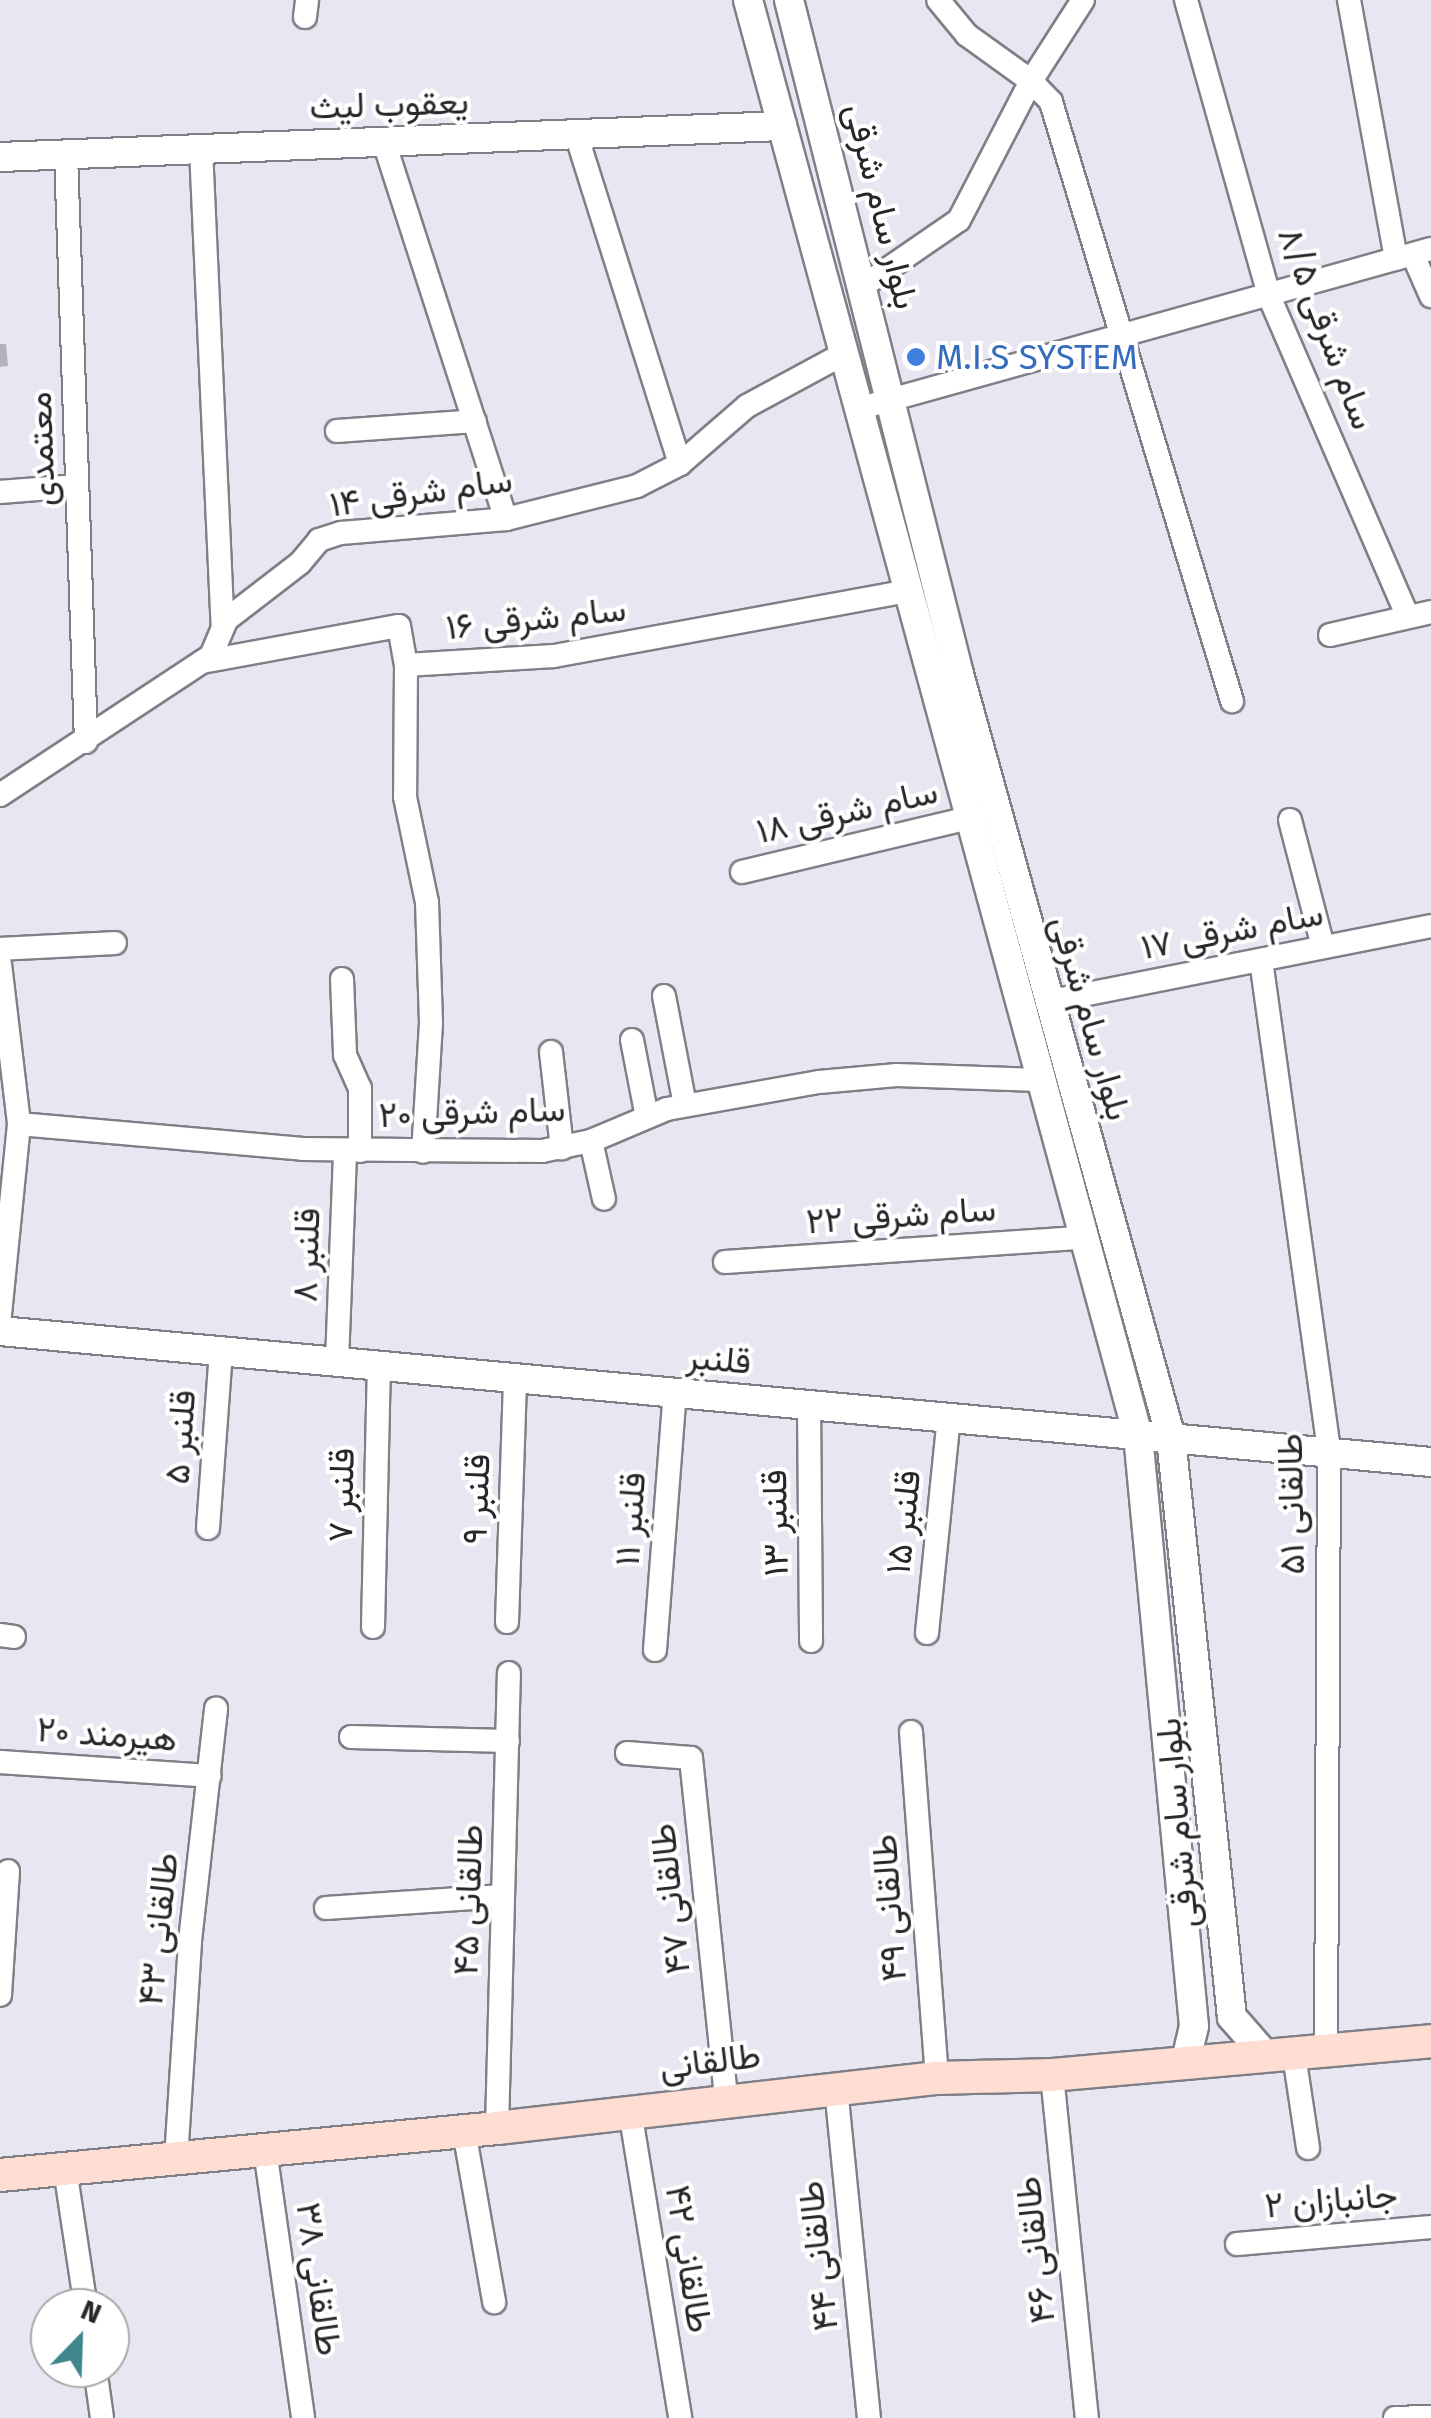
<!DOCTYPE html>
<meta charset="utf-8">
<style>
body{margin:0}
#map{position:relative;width:1431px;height:2418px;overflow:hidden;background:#e8e7f1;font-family:"Fira Sans",Vazirmatn,sans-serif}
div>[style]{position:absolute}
.building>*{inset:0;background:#b4b3bc}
.roads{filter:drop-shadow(2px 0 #7f7f87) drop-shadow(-2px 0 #7f7f87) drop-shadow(0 2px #7f7f87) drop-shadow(0 -2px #7f7f87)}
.minor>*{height:22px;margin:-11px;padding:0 11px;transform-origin:11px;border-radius:11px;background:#fff}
.tertiary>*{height:28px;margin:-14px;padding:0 14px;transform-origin:14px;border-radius:14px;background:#fff}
.secondary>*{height:32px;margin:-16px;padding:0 16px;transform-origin:16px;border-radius:16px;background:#feded3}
.dots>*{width:28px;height:28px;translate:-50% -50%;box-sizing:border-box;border:5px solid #fff;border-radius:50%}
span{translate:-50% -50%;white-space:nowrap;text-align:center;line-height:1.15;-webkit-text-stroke:8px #fff;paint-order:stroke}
.street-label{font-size:35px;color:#27272a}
.shop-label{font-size:35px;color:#366cbe}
.left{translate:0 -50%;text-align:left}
.north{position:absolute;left:30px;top:2288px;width:100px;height:100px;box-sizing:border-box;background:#fff;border:2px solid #a9a9aa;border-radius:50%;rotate:23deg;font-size:28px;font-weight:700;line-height:40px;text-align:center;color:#27272a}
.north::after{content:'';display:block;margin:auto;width:35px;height:45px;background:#3f878b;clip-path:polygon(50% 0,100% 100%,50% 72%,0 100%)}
</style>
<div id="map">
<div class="building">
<i style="clip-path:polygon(0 344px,6px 344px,8px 366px,0 367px)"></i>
</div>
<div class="roads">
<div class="minor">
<i style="left:1083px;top:0;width:96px;rotate:122.7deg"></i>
<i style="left:1031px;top:81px;width:29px;rotate:46deg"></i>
<i style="left:1051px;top:102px;width:626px;rotate:73.19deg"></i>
<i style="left:1186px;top:0;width:307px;rotate:74.3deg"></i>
<i style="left:1269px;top:296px;width:348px;rotate:66.6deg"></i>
<i style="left:1349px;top:0;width:263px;rotate:79.7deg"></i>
<i style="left:305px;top:17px;width:17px;rotate:-83deg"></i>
<i style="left:576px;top:134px;width:346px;rotate:72.5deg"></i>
<i style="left:384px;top:142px;width:396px;rotate:72.1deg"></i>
<i style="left:201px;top:149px;width:479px;rotate:87.4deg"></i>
<i style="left:66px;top:154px;width:588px;rotate:88.05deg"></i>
<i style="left:1413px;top:255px;width:45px;rotate:66.3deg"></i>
<i style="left:863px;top:286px;width:116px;rotate:-34.5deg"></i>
<i style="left:959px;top:220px;width:157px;rotate:-62.6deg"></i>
<i style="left:1031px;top:81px;width:79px;rotate:-144.3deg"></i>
<i style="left:967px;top:35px;width:45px;rotate:-129.6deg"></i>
<i style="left:861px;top:408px;width:592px;rotate:-15.59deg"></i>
<i style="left:337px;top:431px;width:138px;rotate:-4.1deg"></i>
<i style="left:0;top:492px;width:77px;rotate:-4.5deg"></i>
<i style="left:1330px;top:635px;width:104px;rotate:-12.8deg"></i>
<i style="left:202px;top:662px;width:200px;rotate:-10.4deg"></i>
<i style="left:399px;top:626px;width:40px;rotate:80deg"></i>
<i style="left:406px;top:665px;width:148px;rotate:-3.5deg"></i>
<i style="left:554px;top:656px;width:360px;rotate:-10.4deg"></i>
<i style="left:406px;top:665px;width:132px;rotate:90.4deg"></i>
<i style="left:405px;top:797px;width:107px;rotate:78.2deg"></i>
<i style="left:427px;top:902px;width:121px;rotate:88.1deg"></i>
<i style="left:431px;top:1023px;width:129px;rotate:93.5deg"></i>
<i style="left:0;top:795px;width:253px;rotate:-33.4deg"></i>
<i style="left:211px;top:656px;width:39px;rotate:-67deg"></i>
<i style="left:226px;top:620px;width:93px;rotate:-37.6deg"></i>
<i style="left:300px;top:563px;width:30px;rotate:-50deg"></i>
<i style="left:319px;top:540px;width:23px;rotate:-18deg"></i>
<i style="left:341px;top:533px;width:166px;rotate:-4.8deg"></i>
<i style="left:506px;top:519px;width:135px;rotate:-14.1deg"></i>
<i style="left:637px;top:486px;width:48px;rotate:-27.1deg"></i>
<i style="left:680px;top:464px;width:89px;rotate:-40.9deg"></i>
<i style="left:747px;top:406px;width:111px;rotate:-28.4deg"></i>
<i style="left:1290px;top:820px;width:131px;rotate:75.4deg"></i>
<i style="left:742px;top:872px;width:232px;rotate:-13.4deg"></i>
<i style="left:0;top:949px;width:115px;rotate:-3deg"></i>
<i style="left:1261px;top:960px;width:497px;rotate:82.1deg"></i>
<i style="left:1329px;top:1452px;width:600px;rotate:90.29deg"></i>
<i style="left:0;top:964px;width:161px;rotate:83.2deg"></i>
<i style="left:19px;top:1124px;width:193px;rotate:95.7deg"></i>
<i style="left:342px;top:979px;width:76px;rotate:87.7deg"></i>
<i style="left:345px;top:1055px;width:36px;rotate:66deg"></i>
<i style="left:360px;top:1088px;width:63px;rotate:90deg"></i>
<i style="left:664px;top:996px;width:111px;rotate:79.1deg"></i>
<i style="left:1047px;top:1002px;width:391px;rotate:-11.2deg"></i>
<i style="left:632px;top:1040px;width:78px;rotate:79deg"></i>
<i style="left:551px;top:1052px;width:97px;rotate:83.5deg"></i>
<i style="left:19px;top:1124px;width:285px;rotate:5deg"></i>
<i style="left:303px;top:1149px;width:239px;rotate:0.5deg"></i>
<i style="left:542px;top:1151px;width:50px;rotate:-11.5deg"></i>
<i style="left:591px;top:1141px;width:82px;rotate:-22.8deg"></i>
<i style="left:667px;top:1109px;width:154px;rotate:-10.1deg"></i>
<i style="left:819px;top:1082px;width:78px;rotate:-5.1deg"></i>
<i style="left:897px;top:1075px;width:142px;rotate:2deg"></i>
<i style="left:591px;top:1141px;width:59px;rotate:77.4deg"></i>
<i style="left:725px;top:1262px;width:357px;rotate:-3.9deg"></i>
<i style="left:337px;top:1362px;width:211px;rotate:-87.8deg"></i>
<i style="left:809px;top:1405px;width:236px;rotate:89.5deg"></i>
<i style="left:208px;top:1528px;width:177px;rotate:-85.8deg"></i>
<i style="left:507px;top:1622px;width:244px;rotate:-88.1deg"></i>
<i style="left:373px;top:1627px;width:262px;rotate:-88.7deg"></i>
<i style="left:927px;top:1633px;width:216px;rotate:-84.2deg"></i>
<i style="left:0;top:1635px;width:14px;rotate:8deg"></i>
<i style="left:655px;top:1650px;width:258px;rotate:-85.6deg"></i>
<i style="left:911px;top:1732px;width:347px;rotate:85.7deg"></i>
<i style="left:351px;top:1737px;width:157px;rotate:1.5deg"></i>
<i style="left:627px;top:1753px;width:64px;rotate:4.5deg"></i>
<i style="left:691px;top:1758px;width:342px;rotate:84.1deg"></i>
<i style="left:0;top:1762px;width:210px;rotate:3.8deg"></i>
<i style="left:326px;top:1908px;width:177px;rotate:-3.9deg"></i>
<i style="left:0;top:1995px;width:124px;rotate:-86.3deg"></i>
<i style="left:1294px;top:2055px;width:94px;rotate:81.4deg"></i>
<i style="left:1052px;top:2075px;width:345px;rotate:84.2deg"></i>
<i style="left:836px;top:2088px;width:332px;rotate:84.3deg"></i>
<i style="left:630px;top:2111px;width:311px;rotate:80.7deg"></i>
<i style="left:497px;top:2128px;width:455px;rotate:-88.5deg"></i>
<i style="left:464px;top:2131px;width:174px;rotate:80deg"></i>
<i style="left:265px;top:2150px;width:271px;rotate:81.9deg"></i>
<i style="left:176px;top:2159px;width:218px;rotate:-86.3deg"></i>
<i style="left:190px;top:1941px;width:234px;rotate:-83.6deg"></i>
<i style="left:65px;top:2169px;width:141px;rotate:81.4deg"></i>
<i style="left:1237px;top:2244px;width:195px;rotate:-5deg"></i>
<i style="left:95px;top:2368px;width:50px;rotate:82deg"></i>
<i style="left:1395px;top:2418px;width:36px;rotate:-2deg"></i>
</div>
<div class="tertiary">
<i style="left:748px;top:0;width:1487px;rotate:74.8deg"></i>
<i style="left:1138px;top:1435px;width:594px;rotate:84.59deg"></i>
<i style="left:1194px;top:2026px;width:40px;rotate:103deg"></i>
<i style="left:789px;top:0;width:695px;rotate:75.84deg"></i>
<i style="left:959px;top:674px;width:793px;rotate:74.49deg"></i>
<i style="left:1171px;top:1438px;width:582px;rotate:83.99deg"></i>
<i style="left:1232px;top:2017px;width:53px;rotate:48.8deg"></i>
<i style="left:0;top:157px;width:783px;rotate:-2.27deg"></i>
<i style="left:0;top:1331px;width:1437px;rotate:5.23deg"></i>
</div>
<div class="secondary">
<i style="left:0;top:2175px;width:499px;rotate:-5.4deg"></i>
<i style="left:497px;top:2128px;width:443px;rotate:-6.5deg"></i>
<i style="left:937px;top:2078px;width:115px;rotate:-1.5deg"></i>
<i style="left:1052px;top:2075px;width:381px;rotate:-5.1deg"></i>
</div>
</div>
<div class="dots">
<i style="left:916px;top:357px;background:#3f7fe0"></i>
</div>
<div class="street-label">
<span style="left:389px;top:104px;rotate:-2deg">یعقوب لیث</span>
<span style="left:882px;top:206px;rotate:76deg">بلوار سام شرقی</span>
<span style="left:1327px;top:328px;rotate:69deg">سام شرقی ۸/۵</span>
<span style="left:41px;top:449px;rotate:-92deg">معتمدی</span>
<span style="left:421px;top:492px;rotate:-8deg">سام شرقی ۱۴</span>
<span style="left:536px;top:618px;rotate:-6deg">سام شرقی ۱۶</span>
<span style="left:847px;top:811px;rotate:-13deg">سام شرقی ۱۸</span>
<span style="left:1232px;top:930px;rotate:-11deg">سام شرقی ۱۷</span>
<span style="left:1091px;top:1018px;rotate:74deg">بلوار سام شرقی</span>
<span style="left:472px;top:1112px;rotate:-2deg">سام شرقی ۲۰</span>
<span style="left:901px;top:1215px;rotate:-4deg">سام شرقی ۲۲</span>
<span style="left:306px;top:1255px;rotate:-88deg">قلنبر ۸</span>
<span style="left:719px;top:1359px;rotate:5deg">قلنبر</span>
<span style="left:180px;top:1437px;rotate:-86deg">قلنبر ۵</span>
<span style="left:341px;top:1495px;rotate:-89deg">قلنبر ۷</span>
<span style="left:476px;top:1499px;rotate:-88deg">قلنبر ۹</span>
<span style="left:1291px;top:1504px;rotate:-91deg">طالقانی ۵۱</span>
<span style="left:630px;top:1519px;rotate:-86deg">قلنبر ۱۱</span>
<span style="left:903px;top:1522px;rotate:-84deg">قلنبر ۱۵</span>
<span style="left:775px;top:1523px;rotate:-91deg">قلنبر ۱۳</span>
<span style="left:107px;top:1734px;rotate:4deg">هیرمند ۲۰</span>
<span style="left:1177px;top:1823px;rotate:-95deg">بلوار سام شرقی</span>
<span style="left:670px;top:1899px;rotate:-96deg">طالقانی ۴۷</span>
<span style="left:468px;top:1900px;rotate:-88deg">طالقانی ۴۵</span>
<span style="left:889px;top:1908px;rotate:-94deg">طالقانی ۴۹</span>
<span style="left:158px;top:1929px;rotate:-84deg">طالقانی ۴۳</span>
<span style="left:710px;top:2061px;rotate:-7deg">طالقانی</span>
<span style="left:1331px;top:2200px;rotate:-5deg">جانبازان ۲</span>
<span style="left:1035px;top:2250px;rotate:-96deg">طالقانی ۴۶</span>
<span style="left:818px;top:2256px;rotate:-96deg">طالقانی ۴۴</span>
<span style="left:689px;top:2259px;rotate:81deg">طالقانی ۴۲</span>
<span style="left:319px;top:2279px;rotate:82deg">طالقانی ۳۸</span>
</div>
<div class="shop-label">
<span class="left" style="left:936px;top:357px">M.I.S SYSTEM</span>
</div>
<div class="north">N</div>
</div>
